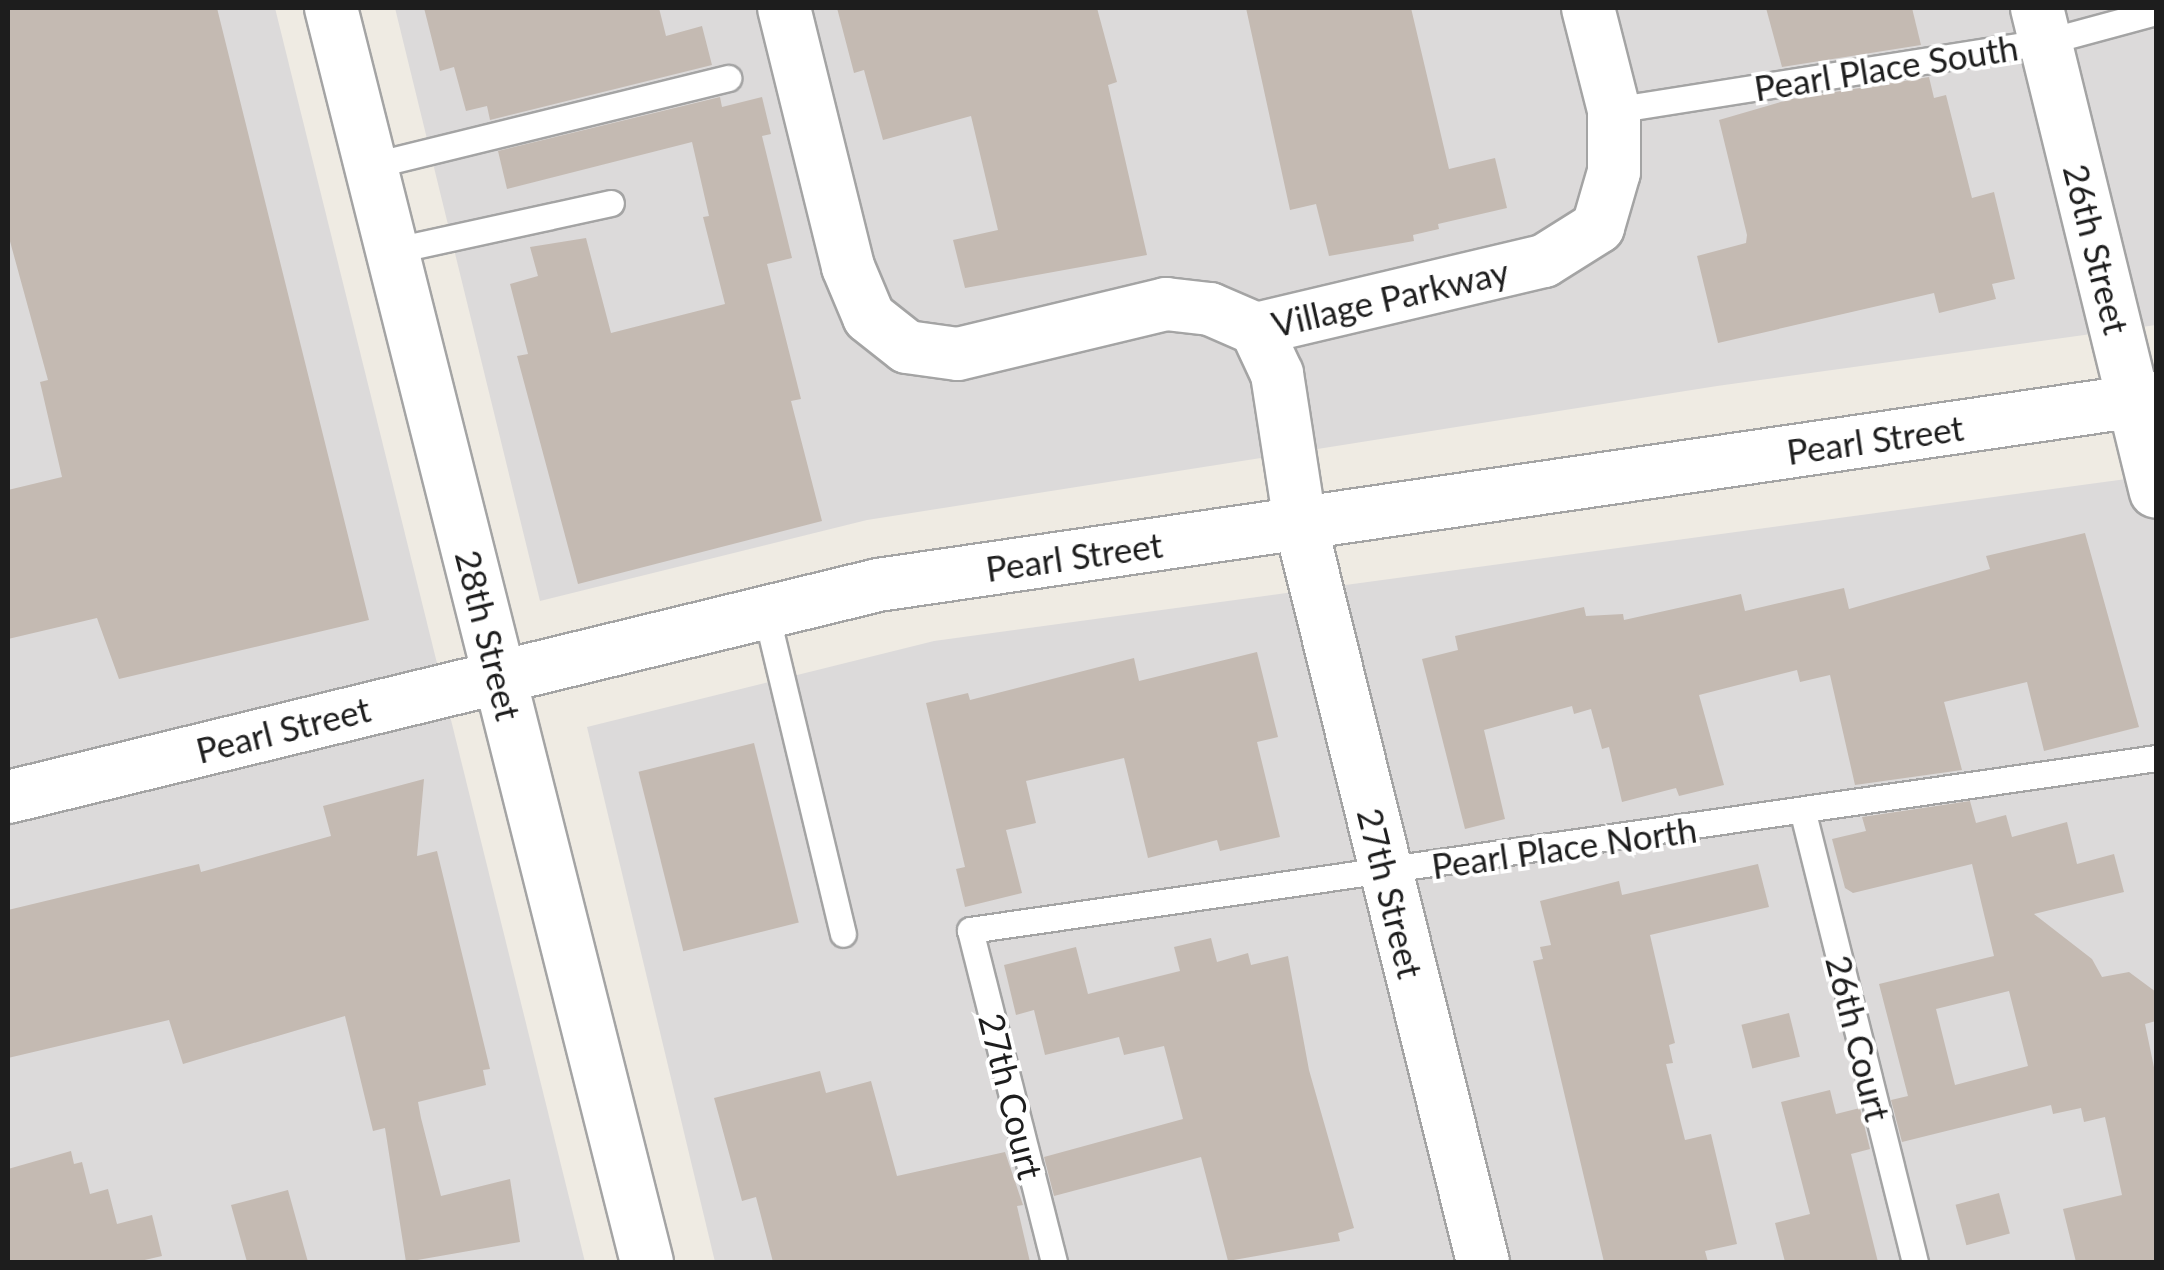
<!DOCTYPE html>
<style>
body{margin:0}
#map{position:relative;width:2164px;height:1270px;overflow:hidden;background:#efebe3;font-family:Lato,sans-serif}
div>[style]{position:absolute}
.residential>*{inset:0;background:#dcdada}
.building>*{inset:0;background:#c4bab2;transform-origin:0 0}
.roads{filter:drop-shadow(2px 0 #a4a4a4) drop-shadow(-2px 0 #a4a4a4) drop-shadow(0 2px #a4a4a4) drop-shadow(0 -2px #a4a4a4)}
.lane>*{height:25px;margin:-12.5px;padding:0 12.5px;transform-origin:12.5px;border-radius:12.5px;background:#fff}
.street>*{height:52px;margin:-26px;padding:0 26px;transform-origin:26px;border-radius:26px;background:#fff}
span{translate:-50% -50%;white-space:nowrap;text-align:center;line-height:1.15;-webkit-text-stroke:8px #fff;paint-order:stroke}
.street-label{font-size:35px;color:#1d1d1d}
.frame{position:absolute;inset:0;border:10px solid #1d1d1d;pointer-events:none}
</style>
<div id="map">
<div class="residential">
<i style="clip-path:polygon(8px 8px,275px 8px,585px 1262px,8px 1262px)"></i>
<i style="clip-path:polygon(395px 8px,2156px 8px,2156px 325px,1717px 386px,867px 520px,540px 601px)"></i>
<i style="clip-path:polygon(2156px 475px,2156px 1262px,715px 1262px,587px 727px,934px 641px)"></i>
</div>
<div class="building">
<i style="clip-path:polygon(8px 8px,217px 8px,369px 620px,119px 679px,97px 618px,8px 639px,8px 490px,62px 477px,40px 382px,48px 380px,8px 234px)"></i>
<i style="clip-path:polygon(424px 8px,659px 8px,666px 36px,702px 26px,712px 65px,490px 120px,487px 106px,466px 111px,454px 67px,440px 71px)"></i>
<i style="clip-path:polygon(837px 8px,1097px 8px,1117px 82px,1108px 85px,1147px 255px,965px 288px,953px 240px,998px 230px,971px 116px,883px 140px,864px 70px,854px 73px)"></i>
<i style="clip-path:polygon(1246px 8px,1411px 8px,1449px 169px,1495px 158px,1507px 208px,1438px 224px,1439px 229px,1413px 235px,1414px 241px,1329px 256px,1316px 204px,1290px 210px)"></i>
<i style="clip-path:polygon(1766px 8px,1912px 8px,1921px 45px,1782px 67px)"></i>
<i style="clip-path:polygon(1929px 77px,1934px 98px,1946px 95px,1972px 198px,1994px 192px,2015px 279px,1992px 284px,1996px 299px,1939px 313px,1934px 293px,1718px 343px,1697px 256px,1746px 243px,1747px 235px,1719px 120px,1791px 99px)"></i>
<i style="clip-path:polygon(720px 97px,722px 107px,762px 97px,771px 134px,762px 136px,792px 258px,767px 264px,801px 399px,791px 401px,822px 521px,578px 584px,517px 356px,528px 354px,510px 284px,538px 276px,530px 247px,586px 238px,611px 333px,725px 304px,703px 217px,709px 216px,692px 142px,507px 189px,498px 151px)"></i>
<i style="clip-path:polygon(2085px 533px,2139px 727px,2044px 751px,2027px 682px,1944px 702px,1962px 770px,1855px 785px,1830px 675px,1800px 682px,1797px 670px,1699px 695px,1724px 785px,1679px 796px,1676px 788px,1622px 802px,1609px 747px,1602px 749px,1591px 709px,1574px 714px,1572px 706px,1484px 730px,1505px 819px,1465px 829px,1422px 659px,1458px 650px,1455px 636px,1584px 607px,1586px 616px,1623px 614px,1624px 620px,1741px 594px,1745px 611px,1844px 588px,1849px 609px,1990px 569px,1986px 556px)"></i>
<i style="clip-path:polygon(1257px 652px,1278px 737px,1257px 742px,1280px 837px,1220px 851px,1217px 840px,1148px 858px,1124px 758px,1026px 781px,1036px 823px,1006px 830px,1022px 893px,965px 907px,956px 869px,965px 867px,926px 703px,968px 693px,970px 700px,1134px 658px,1139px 681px)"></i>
<i style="left:754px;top:743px;width:185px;height:119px;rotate:76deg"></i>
<i style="clip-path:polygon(424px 779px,417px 856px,437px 851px,490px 1069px,483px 1070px,486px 1085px,418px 1102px,421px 1118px,441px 1196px,510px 1179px,520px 1242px,406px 1262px,385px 1128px,373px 1131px,345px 1016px,183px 1064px,169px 1020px,8px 1058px,8px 910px,199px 864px,201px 872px,331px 836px,323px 806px)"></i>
<i style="clip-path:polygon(evenodd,1970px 801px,1976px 823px,2006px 815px,2012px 837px,2067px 822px,2077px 864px,2114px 854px,2124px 892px,2034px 914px,2092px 959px,2102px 977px,2129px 972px,2156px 992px,2156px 1021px,2145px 1024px,2156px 1077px,2156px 1262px,2076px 1262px,2063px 1209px,2122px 1195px,2105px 1117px,2084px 1122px,2081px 1108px,2053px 1114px,2051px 1105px,1902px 1142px,1891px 1100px,1908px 1096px,1879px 984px,1994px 956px,1972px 864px,1853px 893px,1845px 888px,1832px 839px,1866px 831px,1862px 817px,1970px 801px,2009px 991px,2028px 1066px,1955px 1085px,1936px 1009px,2009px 991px)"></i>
<i style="clip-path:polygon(1758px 864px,1769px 907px,1650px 935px,1675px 1043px,1669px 1045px,1673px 1063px,1666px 1064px,1685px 1140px,1711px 1134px,1737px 1244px,1705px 1251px,1708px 1262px,1604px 1262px,1533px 961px,1543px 959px,1540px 947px,1551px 945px,1540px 901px,1619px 881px,1622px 895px)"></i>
<i style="clip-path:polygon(1211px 938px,1217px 962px,1248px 953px,1251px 965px,1288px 956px,1309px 1070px,1354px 1228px,1338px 1233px,1340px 1241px,1228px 1261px,1201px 1157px,1054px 1196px,1044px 1157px,1183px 1119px,1164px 1046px,1124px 1055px,1119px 1037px,1045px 1055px,1034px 1010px,1016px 1015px,1004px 965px,1076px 947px,1088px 994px,1180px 971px,1174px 947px)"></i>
<i style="left:1789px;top:1013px;width:45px;height:49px;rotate:76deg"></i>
<i style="clip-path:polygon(820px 1071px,826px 1093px,871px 1081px,897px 1176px,1005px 1152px,1023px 1205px,1017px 1206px,1030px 1262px,773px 1262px,756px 1197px,742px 1201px,714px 1098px)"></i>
<i style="clip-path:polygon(1830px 1090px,1836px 1114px,1860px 1108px,1870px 1149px,1851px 1154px,1878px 1262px,1785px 1262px,1775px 1223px,1810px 1214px,1781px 1102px)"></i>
<i style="clip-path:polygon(71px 1151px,74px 1164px,82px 1162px,90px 1194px,108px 1189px,117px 1224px,152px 1215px,162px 1256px,136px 1262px,8px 1262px,8px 1169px)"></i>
<i style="clip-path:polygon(288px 1190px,308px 1262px,247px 1262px,231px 1205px)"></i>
<i style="left:1999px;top:1193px;width:42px;height:45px;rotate:75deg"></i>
</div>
<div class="roads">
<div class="lane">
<i style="left:1614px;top:110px;width:436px;rotate:-9deg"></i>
<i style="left:2045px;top:42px;width:115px;rotate:-15.1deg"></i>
<i style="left:370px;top:166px;width:369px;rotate:-13.8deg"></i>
<i style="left:391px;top:251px;width:225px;rotate:-12.3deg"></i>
<i style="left:765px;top:609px;width:334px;rotate:76.5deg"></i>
<i style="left:1803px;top:813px;width:463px;rotate:76deg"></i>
<i style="left:1054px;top:1262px;width:342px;rotate:-104.2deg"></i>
<i style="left:970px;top:930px;width:1198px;rotate:-8.25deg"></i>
</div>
<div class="street">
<i style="left:331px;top:8px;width:1293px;rotate:75.86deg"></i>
<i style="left:784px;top:8px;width:267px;rotate:76.1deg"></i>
<i style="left:848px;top:267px;width:54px;rotate:67.2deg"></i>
<i style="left:869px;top:317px;width:48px;rotate:38.3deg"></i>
<i style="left:907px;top:347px;width:51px;rotate:7.8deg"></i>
<i style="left:958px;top:354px;width:214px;rotate:-13.5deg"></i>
<i style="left:1166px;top:304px;width:44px;rotate:6.5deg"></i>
<i style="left:1210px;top:309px;width:50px;rotate:23.5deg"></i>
<i style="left:1256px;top:329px;width:296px;rotate:-13.3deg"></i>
<i style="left:1544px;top:261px;width:64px;rotate:-32.2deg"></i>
<i style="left:1598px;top:227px;width:57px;rotate:-73.8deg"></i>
<i style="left:1614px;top:172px;width:62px;rotate:-90deg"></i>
<i style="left:1614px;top:110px;width:105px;rotate:-104.3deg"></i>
<i style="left:2037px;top:8px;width:498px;rotate:76.2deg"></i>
<i style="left:1256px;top:329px;width:50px;rotate:65deg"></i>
<i style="left:1277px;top:374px;width:150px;rotate:81.2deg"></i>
<i style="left:1300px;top:522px;width:762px;rotate:76.11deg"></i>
<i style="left:8px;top:797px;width:895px;rotate:-13.69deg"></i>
<i style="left:878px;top:585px;width:1292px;rotate:-8.32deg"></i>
</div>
</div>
<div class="street-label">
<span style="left:1886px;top:67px;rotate:-9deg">Pearl Place South</span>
<span style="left:2097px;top:249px;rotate:76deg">26th Street</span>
<span style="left:1390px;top:297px;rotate:-13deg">Village Parkway</span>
<span style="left:1875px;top:439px;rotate:-8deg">Pearl Street</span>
<span style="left:1074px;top:556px;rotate:-8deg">Pearl Street</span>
<span style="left:489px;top:635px;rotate:76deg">28th Street</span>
<span style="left:283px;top:729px;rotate:-14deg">Pearl Street</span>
<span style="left:1564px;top:847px;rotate:-8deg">Pearl Place North</span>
<span style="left:1391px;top:893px;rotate:76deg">27th Street</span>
<span style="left:1859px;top:1038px;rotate:76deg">26th Court</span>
<span style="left:1012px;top:1096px;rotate:76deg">27th Court</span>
</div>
<div class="frame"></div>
</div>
